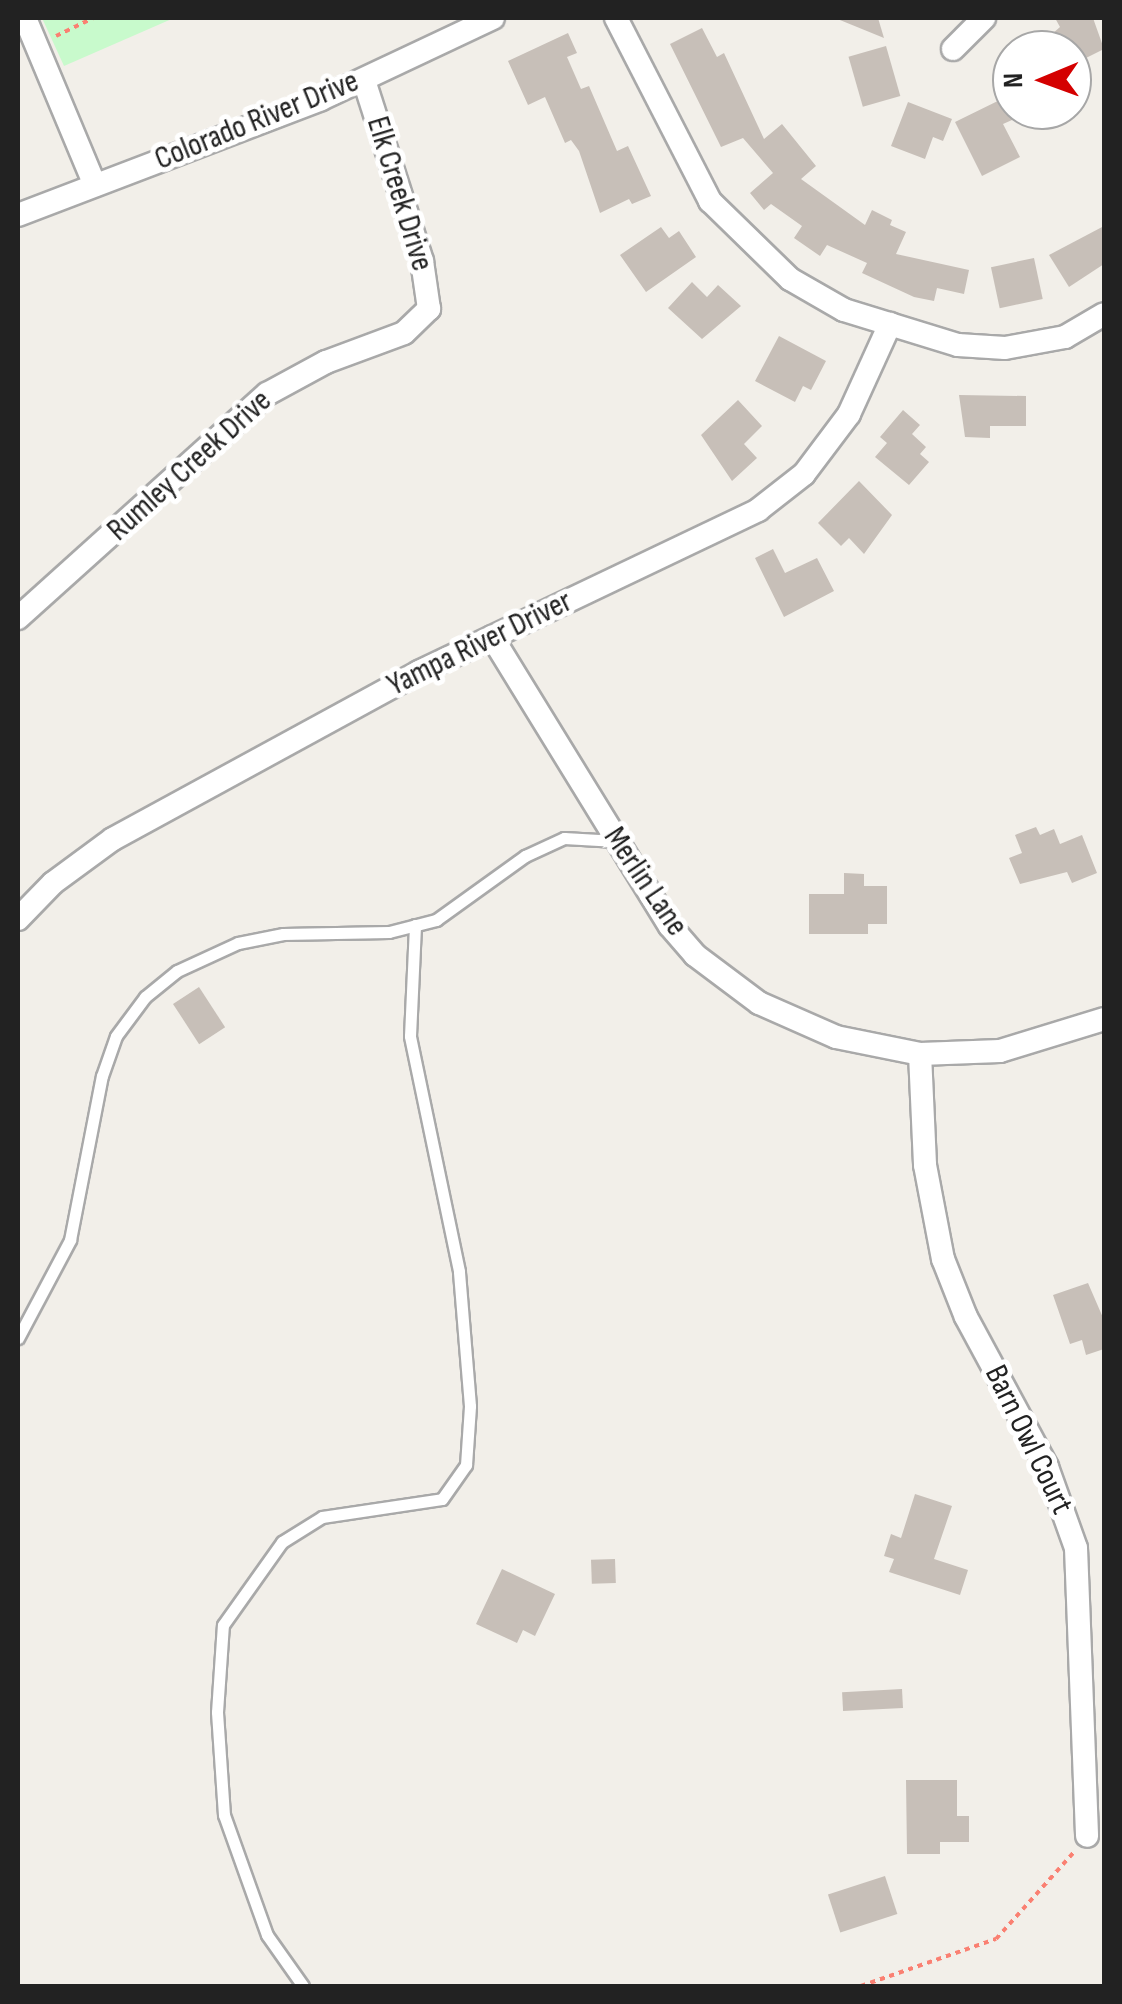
<!DOCTYPE html>
<style>
body{margin:0}
#map{position:relative;width:1122px;height:2004px;overflow:hidden;background:#f2efe9;font-family:"Sofia Sans Condensed",sans-serif}
div>[style]{position:absolute}
.park>*{inset:0;background:#c8facc}
.building>*{inset:0;background:#c7bfb8;transform-origin:0 0}
.path>*{height:4px;margin-top:-2px;transform-origin:0;background:repeating-linear-gradient(90deg,#fa8072 0 5px,transparent 0 10px)}
.roads{filter:drop-shadow(2px 0 #a9a9a9) drop-shadow(-2px 0 #a9a9a9) drop-shadow(0 2px #a9a9a9) drop-shadow(0 -2px #a9a9a9)}
.service>*{height:11px;margin:-5.5px;padding:0 5.5px;transform-origin:5.5px;border-radius:5.5px;background:#fff}
.minor>*{height:22px;margin:-11px;padding:0 11px;transform-origin:11px;border-radius:11px;background:#fff}
span{translate:-50% -50%;white-space:nowrap;text-align:center;line-height:1.15;-webkit-text-stroke:10px #fff;paint-order:stroke}
.street-label{font-size:32px;color:#222}
.frame{position:absolute;inset:0;border:20px solid #222;pointer-events:none}
.north{position:absolute;left:992px;top:30px;width:100px;height:100px;box-sizing:border-box;background:#fff;border:2px solid #a7a7a7;border-radius:50%;rotate:269deg;font-size:28px;font-weight:700;line-height:40px;text-align:center;color:#222}
.north::after{content:'';display:block;margin:auto;width:35px;height:45px;background:#d40000;clip-path:polygon(50% 0,100% 100%,50% 72%,0 100%)}
</style>
<div id="map">
<div class="park">
<i style="clip-path:polygon(42px 18px,174px 18px,64px 66px)"></i>
</div>
<div class="building">
<i style="clip-path:polygon(835px 18px,878px 18px,884px 38px)"></i>
<i style="clip-path:polygon(1055px 18px,1093px 18px,1104px 49px,1072px 65px,1072px 50px,1034px 50px,1060px 27px)"></i>
<i style="clip-path:polygon(702px 28px,717px 57px,724px 53px,764px 139px,782px 124px,816px 166px,801px 179px,865px 225px,872px 210px,892px 220px,890px 225px,906px 232px,896px 254px,969px 270px,964px 294px,937px 288px,934px 301px,914px 297px,862px 273px,867px 263px,827px 245px,820px 256px,794px 238px,802px 226px,771px 204px,764px 210px,750px 193px,773px 173px,743px 138px,721px 147px,670px 44px)"></i>
<i style="clip-path:polygon(568px 33px,577px 53px,567px 57px,581px 89px,589px 86px,617px 151px,628px 146px,651px 196px,632px 204px,629px 199px,600px 213px,579px 151px,571px 140px,565px 143px,545px 97px,528px 105px,508px 61px)"></i>
<i style="left:886px;top:46px;width:52px;height:39px;rotate:74deg"></i>
<i style="clip-path:polygon(1012px 94px,1012px 120px,1003px 124px,1020px 157px,982px 176px,955px 122px)"></i>
<i style="clip-path:polygon(908px 102px,952px 119px,943px 141px,933px 137px,925px 159px,891px 146px)"></i>
<i style="clip-path:polygon(1104px 226px,1104px 264px,1069px 287px,1049px 255px)"></i>
<i style="clip-path:polygon(661px 227px,669px 238px,679px 231px,696px 257px,646px 292px,620px 255px)"></i>
<i style="left:1034px;top:258px;width:42px;height:44px;rotate:78deg"></i>
<i style="clip-path:polygon(692px 282px,707px 297px,718px 285px,741px 306px,702px 339px,668px 308px)"></i>
<i style="clip-path:polygon(779px 336px,826px 361px,811px 390px,803px 386px,795px 402px,755px 381px)"></i>
<i style="clip-path:polygon(959px 395px,1026px 396px,1026px 426px,990px 426px,990px 438px,965px 437px)"></i>
<i style="clip-path:polygon(738px 400px,762px 426px,744px 444px,757px 458px,732px 481px,701px 435px)"></i>
<i style="clip-path:polygon(903px 410px,920px 425px,912px 434px,926px 447px,920px 454px,929px 462px,909px 485px,875px 457px,887px 443px,880px 437px)"></i>
<i style="clip-path:polygon(859px 481px,892px 515px,864px 554px,849px 538px,841px 546px,818px 523px)"></i>
<i style="clip-path:polygon(773px 549px,785px 573px,817px 558px,834px 591px,784px 617px,755px 558px)"></i>
<i style="clip-path:polygon(1036px 827px,1040px 835px,1054px 829px,1060px 844px,1082px 835px,1097px 873px,1072px 883px,1067px 872px,1020px 884px,1009px 858px,1022px 853px,1015px 835px)"></i>
<i style="clip-path:polygon(844px 873px,864px 874px,864px 886px,887px 886px,887px 924px,868px 924px,868px 934px,809px 934px,809px 894px,844px 894px)"></i>
<i style="left:199px;top:987px;width:48px;height:31px;rotate:57deg"></i>
<i style="clip-path:polygon(1088px 1283px,1104px 1320px,1104px 1349px,1086px 1355px,1082px 1340px,1070px 1344px,1053px 1295px)"></i>
<i style="clip-path:polygon(915px 1494px,952px 1506px,934px 1559px,968px 1570px,960px 1595px,889px 1572px,894px 1559px,884px 1556px,891px 1534px,901px 1538px)"></i>
<i style="left:615px;top:1559px;width:24px;height:24px;rotate:88deg"></i>
<i style="clip-path:polygon(502px 1569px,555px 1594px,535px 1636px,523px 1630px,517px 1643px,476px 1624px)"></i>
<i style="left:902px;top:1689px;width:19px;height:60px;rotate:87deg"></i>
<i style="clip-path:polygon(906px 1780px,957px 1780px,957px 1816px,969px 1816px,969px 1842px,940px 1842px,940px 1854px,907px 1854px)"></i>
<i style="left:885px;top:1876px;width:40px;height:60px;rotate:72deg"></i>
</div>
<div class="path">
<i style="left:56px;top:36px;width:41px;rotate:-25.9deg"></i>
<i style="left:861px;top:1986px;width:143px;rotate:-19.2deg"></i>
<i style="left:996px;top:1939px;width:117px;rotate:-48.1deg"></i>
</div>
<div class="roads">
<div class="service">
<i style="left:18px;top:1338px;width:111px;rotate:-62deg"></i>
<i style="left:70px;top:1240px;width:167px;rotate:-79deg"></i>
<i style="left:102px;top:1076px;width:42px;rotate:-70.7deg"></i>
<i style="left:116px;top:1036px;width:49px;rotate:-53.4deg"></i>
<i style="left:145px;top:997px;width:41px;rotate:-39.1deg"></i>
<i style="left:177px;top:971px;width:67px;rotate:-24.7deg"></i>
<i style="left:238px;top:943px;width:46px;rotate:-11.3deg"></i>
<i style="left:283px;top:934px;width:106px;rotate:-1.1deg"></i>
<i style="left:389px;top:932px;width:49px;rotate:-14.3deg"></i>
<i style="left:436px;top:920px;width:110px;rotate:-35.7deg"></i>
<i style="left:525px;top:856px;width:43px;rotate:-24.8deg"></i>
<i style="left:564px;top:838px;width:52px;rotate:3.3deg"></i>
<i style="left:303px;top:1986px;width:62px;rotate:-125.2deg"></i>
<i style="left:267px;top:1935px;width:127px;rotate:-109.7deg"></i>
<i style="left:224px;top:1815px;width:103px;rotate:-93.9deg"></i>
<i style="left:217px;top:1712px;width:87px;rotate:-86.1deg"></i>
<i style="left:223px;top:1625px;width:102px;rotate:-54.6deg"></i>
<i style="left:282px;top:1542px;width:47px;rotate:-32deg"></i>
<i style="left:322px;top:1517px;width:121px;rotate:-8.5deg"></i>
<i style="left:442px;top:1499px;width:42px;rotate:-54.8deg"></i>
<i style="left:466px;top:1465px;width:59px;rotate:-86.1deg"></i>
<i style="left:470px;top:1406px;width:135px;rotate:-94.7deg"></i>
<i style="left:459px;top:1271px;width:240px;rotate:-101.8deg"></i>
<i style="left:410px;top:1036px;width:111px;rotate:-87.4deg"></i>
</div>
<div class="minor">
<i style="left:25px;top:18px;width:181px;rotate:67.3deg"></i>
<i style="left:616px;top:18px;width:206px;rotate:62.8deg"></i>
<i style="left:710px;top:201px;width:112px;rotate:44.3deg"></i>
<i style="left:790px;top:279px;width:62px;rotate:29.9deg"></i>
<i style="left:844px;top:310px;width:119px;rotate:17.1deg"></i>
<i style="left:958px;top:345px;width:47px;rotate:3.7deg"></i>
<i style="left:1005px;top:348px;width:61px;rotate:-10.4deg"></i>
<i style="left:1065px;top:337px;width:45px;rotate:-30.5deg"></i>
<i style="left:953px;top:49px;width:44px;rotate:-45deg"></i>
<i style="left:18px;top:215px;width:324px;rotate:-20.9deg"></i>
<i style="left:321px;top:99px;width:190px;rotate:-25.2deg"></i>
<i style="left:18px;top:618px;width:335px;rotate:-42deg"></i>
<i style="left:267px;top:394px;width:67px;rotate:-28.5deg"></i>
<i style="left:326px;top:362px;width:83px;rotate:-20.4deg"></i>
<i style="left:404px;top:333px;width:35px;rotate:-44deg"></i>
<i style="left:429px;top:309px;width:49px;rotate:-98.3deg"></i>
<i style="left:422px;top:261px;width:190px;rotate:-107.8deg"></i>
<i style="left:492px;top:637px;width:339px;rotate:58.4deg"></i>
<i style="left:670px;top:926px;width:38px;rotate:49deg"></i>
<i style="left:695px;top:955px;width:80px;rotate:36.9deg"></i>
<i style="left:759px;top:1003px;width:84px;rotate:23.8deg"></i>
<i style="left:836px;top:1037px;width:86px;rotate:11.4deg"></i>
<i style="left:920px;top:1054px;width:80px;rotate:-2.1deg"></i>
<i style="left:1000px;top:1051px;width:109px;rotate:-17.1deg"></i>
<i style="left:18px;top:919px;width:50px;rotate:-45.8deg"></i>
<i style="left:53px;top:883px;width:74px;rotate:-36.3deg"></i>
<i style="left:113px;top:839px;width:349px;rotate:-28.6deg"></i>
<i style="left:419px;top:672px;width:376px;rotate:-25.5deg"></i>
<i style="left:758px;top:510px;width:58px;rotate:-38deg"></i>
<i style="left:804px;top:474px;width:75px;rotate:-53.1deg"></i>
<i style="left:849px;top:414px;width:99px;rotate:-65.5deg"></i>
<i style="left:920px;top:1054px;width:111px;rotate:87.4deg"></i>
<i style="left:925px;top:1165px;width:96px;rotate:79.2deg"></i>
<i style="left:943px;top:1259px;width:62px;rotate:68.4deg"></i>
<i style="left:966px;top:1317px;width:170px;rotate:61.6deg"></i>
<i style="left:1047px;top:1467px;width:86px;rotate:70.3deg"></i>
<i style="left:1076px;top:1548px;width:288px;rotate:87.8deg"></i>
</div>
</div>
<div class="street-label">
<span style="left:257px;top:121px;rotate:-22deg">Colorado River Drive</span>
<span style="left:399px;top:194px;rotate:73deg">Elk Creek Drive</span>
<span style="left:190px;top:466px;rotate:-42deg">Rumley Creek Drive</span>
<span style="left:480px;top:644px;rotate:-26deg">Yampa River Driver</span>
<span style="left:645px;top:882px;rotate:56deg">Merlin Lane</span>
<span style="left:1028px;top:1440px;rotate:64deg">Barn Owl Court</span>
</div>
<div class="frame"></div>
<div class="north">N</div>
</div>
